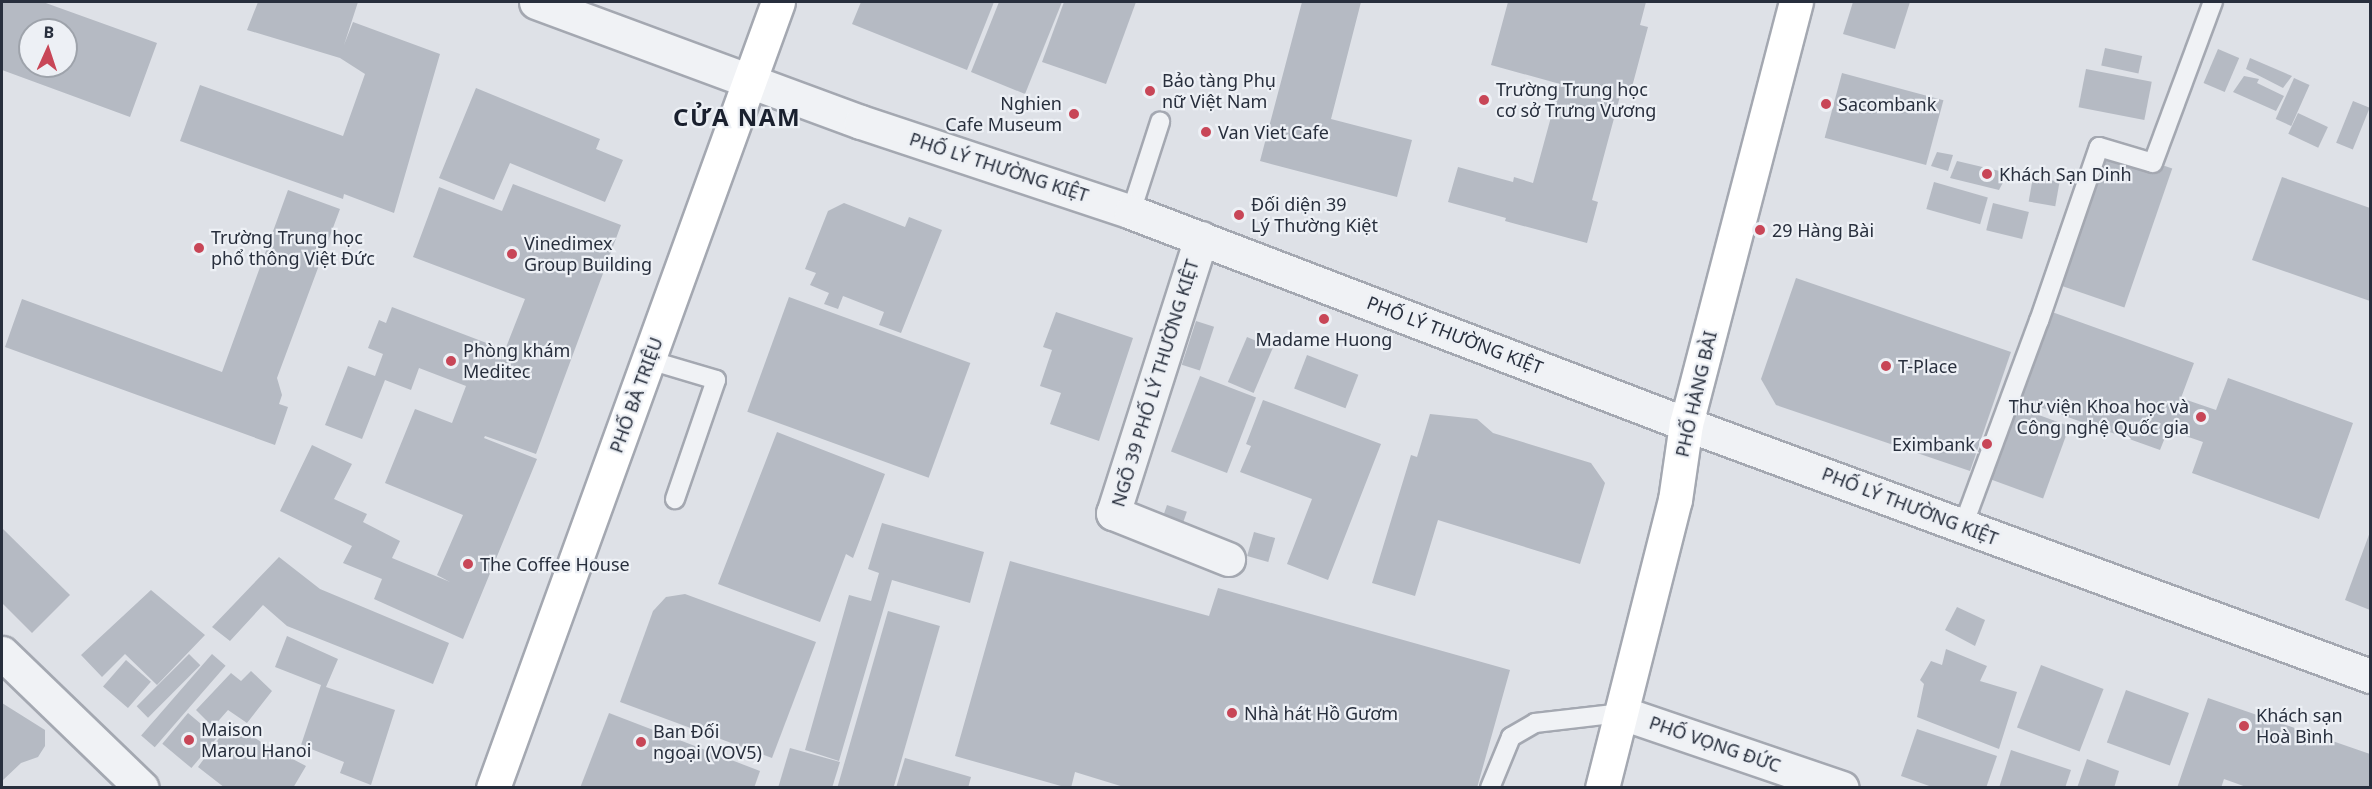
<!DOCTYPE html>
<meta charset="utf-8">
<style>
body{margin:0}
#map{position:relative;width:2372px;height:789px;overflow:hidden;background:#dee1e7;font-family:"Noto Sans",sans-serif}
div>[style]{position:absolute}
.building>*{inset:0;background:#b5bac3;transform-origin:0 0}
.roads{filter:drop-shadow(2px 0 #a4a8b1) drop-shadow(-2px 0 #a4a8b1) drop-shadow(0 2px #a4a8b1) drop-shadow(0 -2px #a4a8b1)}
.service>*{height:18px;margin:-9px;padding:0 9px;transform-origin:9px;border-radius:9px;background:#f0f2f5}
.minor>*{height:33px;margin:-16.5px;padding:0 16.5px;transform-origin:16.5px;border-radius:16.5px;background:#f0f2f5}
.tertiary>*{height:33px;margin:-16.5px;padding:0 16.5px;transform-origin:16.5px;border-radius:16.5px;background:#f0f2f5}
.secondary>*{height:33px;margin:-16.5px;padding:0 16.5px;transform-origin:16.5px;border-radius:16.5px;background:#fff}
.dots>*{width:16px;height:16px;translate:-50% -50%;box-sizing:border-box;border:3px solid #edf0f5;border-radius:50%}
span{translate:-50% -50%;white-space:nowrap;text-align:center;line-height:1.15;-webkit-text-stroke:4.5px #edf0f5;paint-order:stroke}
.poi-label{font-size:18px;color:#282f3d}
.left{translate:0 -50%;text-align:left}
.right{translate:-100% -50%;text-align:right}
.street-label{font-size:18px;color:#282f3d}
.district-label{font-size:24px;color:#1a202e;font-weight:700;letter-spacing:1.5px}
.frame{position:absolute;inset:0;border:3px solid #282f3d;pointer-events:none}
.north{position:absolute;left:18px;top:18px;width:60px;height:60px;box-sizing:border-box;background:#edf0f5;border:2px solid #9ea3ab;border-radius:50%;rotate:3deg;font-size:16px;font-weight:700;line-height:24px;text-align:center;color:#282f3d}
.north::after{content:'';display:block;margin:auto;width:21px;height:27px;background:#c84657;clip-path:polygon(50% 0,100% 100%,50% 72%,0 100%)}
</style>
<div id="map">
<div class="building">
<i style="clip-path:polygon(evenodd,2px 2px,43px 2px,157px 43px,130px 117px,2px 70px,2px 2px,30px 30px,66px 30px,66px 66px,30px 66px,30px 30px)"></i>
<i style="clip-path:polygon(258px 2px,358px 2px,344px 45px,353px 22px,440px 54px,394px 213px,344px 194px,343px 199px,180px 141px,200px 85px,343px 136px,365px 74px,340px 58px,247px 30px)"></i>
<i style="clip-path:polygon(861px 2px,994px 2px,967px 70px,852px 24px)"></i>
<i style="clip-path:polygon(999px 2px,1062px 2px,1025px 94px,971px 72px)"></i>
<i style="clip-path:polygon(1064px 2px,1136px 2px,1106px 84px,1042px 62px)"></i>
<i style="clip-path:polygon(1302px 2px,1361px 2px,1331px 119px,1412px 140px,1397px 197px,1260px 161px)"></i>
<i style="clip-path:polygon(1508px 2px,1646px 2px,1640px 25px,1648px 27px,1632px 87px,1623px 85px,1592px 200px,1598px 202px,1587px 243px,1505px 221px,1506px 218px,1448px 202px,1458px 167px,1513px 182px,1514px 177px,1533px 183px,1560px 84px,1491px 65px)"></i>
<i style="clip-path:polygon(1853px 2px,1910px 2px,1895px 49px,1843px 34px)"></i>
<i style="left:2105px;top:48px;width:38px;height:18px;rotate:12deg"></i>
<i style="left:2218px;top:49px;width:23px;height:37px;rotate:23deg"></i>
<i style="clip-path:polygon(2250px 58px,2292px 76px,2283px 88px,2246px 69px)"></i>
<i style="left:2086px;top:69px;width:67px;height:39px;rotate:11deg"></i>
<i style="left:1842px;top:73px;width:105px;height:67px;rotate:15deg"></i>
<i style="clip-path:polygon(2244px 76px,2259px 79px,2257px 83px,2284px 96px,2276px 111px,2233px 92px)"></i>
<i style="left:2294px;top:78px;width:17px;height:45px;rotate:24deg"></i>
<i style="clip-path:polygon(476px 88px,600px 139px,596px 149px,623px 160px,605px 202px,510px 163px,494px 200px,439px 178px)"></i>
<i style="left:2353px;top:101px;width:18px;height:45px;rotate:22deg"></i>
<i style="left:2298px;top:113px;width:33px;height:23px;rotate:25deg"></i>
<i style="left:2107px;top:146px;width:69px;height:147px;rotate:19deg"></i>
<i style="clip-path:polygon(1937px 152px,1953px 155px,1948px 171px,1931px 166px)"></i>
<i style="clip-path:polygon(1957px 161px,2008px 173px,1999px 190px,1950px 178px)"></i>
<i style="left:2033px;top:177px;width:27px;height:25px;rotate:10deg"></i>
<i style="clip-path:polygon(2282px 177px,2370px 208px,2370px 301px,2252px 260px)"></i>
<i style="left:1934px;top:182px;width:56px;height:28px;rotate:16deg"></i>
<i style="clip-path:polygon(513px 184px,621px 225px,536px 454px,485px 436px,484px 438px,537px 459px,463px 639px,374px 599px,382px 579px,343px 563px,352px 546px,280px 511px,312px 445px,352px 464px,334px 499px,367px 514px,363px 522px,400px 541px,392px 558px,450px 582px,437px 575px,463px 515px,385px 483px,415px 409px,452px 423px,466px 386px,419px 368px,411px 390px,385px 380px,362px 439px,325px 425px,348px 366px,375px 376px,383px 354px,368px 348px,379px 320px,386px 323px,392px 307px,505px 350px,525px 299px,413px 257px,439px 187px,502px 211px)"></i>
<i style="clip-path:polygon(288px 190px,340px 209px,277px 378px,282px 395px,279px 404px,288px 407px,275px 445px,5px 347px,22px 299px,222px 372px)"></i>
<i style="clip-path:polygon(844px 203px,905px 227px,909px 217px,942px 230px,901px 333px,879px 325px,884px 312px,843px 296px,838px 309px,824px 304px,829px 293px,810px 285px,816px 273px,805px 269px,828px 211px)"></i>
<i style="left:1993px;top:203px;width:37px;height:28px;rotate:14deg"></i>
<i style="clip-path:polygon(1796px 278px,2011px 352px,1970px 471px,1776px 405px,1761px 379px)"></i>
<i style="left:789px;top:297px;width:193px;height:122px;rotate:20deg"></i>
<i style="clip-path:polygon(1056px 312px,1133px 338px,1099px 441px,1050px 424px,1061px 393px,1040px 386px,1052px 350px,1043px 347px)"></i>
<i style="clip-path:polygon(2052px 312px,2194px 363px,2181px 398px,2216px 410px,2228px 378px,2353px 423px,2319px 519px,2192px 473px,2203px 442px,2168px 430px,2160px 450px,2020px 400px)"></i>
<i style="left:1196px;top:321px;width:19px;height:46px;rotate:18deg"></i>
<i style="left:1247px;top:337px;width:28px;height:49px;rotate:23deg"></i>
<i style="left:1307px;top:355px;width:55px;height:36px;rotate:21deg"></i>
<i style="left:1200px;top:376px;width:60px;height:81px;rotate:21deg"></i>
<i style="clip-path:polygon(1263px 400px,1381px 444px,1328px 580px,1287px 564px,1312px 499px,1240px 472px,1251px 446px,1246px 444px)"></i>
<i style="left:2014px;top:406px;width:59px;height:77px;rotate:20deg"></i>
<i style="clip-path:polygon(1430px 414px,1477px 419px,1493px 433px,1591px 463px,1605px 483px,1580px 564px,1438px 520px,1415px 596px,1372px 583px,1411px 455px,1417px 457px)"></i>
<i style="clip-path:polygon(777px 432px,885px 474px,853px 558px,846px 554px,820px 622px,718px 584px)"></i>
<i style="left:1167px;top:505px;width:21px;height:24px;rotate:19deg"></i>
<i style="clip-path:polygon(882px 523px,984px 552px,970px 603px,892px 580px,839px 761px,805px 750px,849px 595px,871px 601px,879px 573px,868px 569px)"></i>
<i style="clip-path:polygon(2px 528px,70px 595px,32px 633px,2px 603px)"></i>
<i style="left:1254px;top:532px;width:22px;height:25px;rotate:16deg"></i>
<i style="clip-path:polygon(2370px 532px,2370px 610px,2345px 600px)"></i>
<i style="clip-path:polygon(279px 557px,320px 589px,449px 643px,433px 684px,287px 626px,263px 605px,230px 641px,212px 627px)"></i>
<i style="clip-path:polygon(1010px 561px,1209px 616px,1218px 588px,1510px 670px,1477px 788px,1127px 788px,1075px 772px,1071px 788px,1068px 788px,955px 756px)"></i>
<i style="clip-path:polygon(151px 590px,205px 635px,157px 685px,125px 654px,102px 677px,81px 655px)"></i>
<i style="clip-path:polygon(685px 594px,816px 642px,772px 758px,620px 702px,653px 611px,666px 597px)"></i>
<i style="clip-path:polygon(1957px 607px,1985px 620px,1975px 646px,1945px 630px)"></i>
<i style="left:888px;top:611px;width:54px;height:185px;rotate:16deg"></i>
<i style="clip-path:polygon(287px 636px,338px 659px,326px 687px,395px 710px,371px 785px,340px 773px,344px 762px,301px 745px,321px 685px,275px 667px)"></i>
<i style="clip-path:polygon(1946px 649px,1987px 666px,1980px 681px,2017px 692px,1999px 749px,1917px 717px,1924px 684px,1920px 680px,1931px 661px,1942px 665px)"></i>
<i style="left:189px;top:654px;width:16px;height:74px;rotate:45deg"></i>
<i style="left:212px;top:654px;width:18px;height:108px;rotate:41deg"></i>
<i style="left:126px;top:660px;width:33px;height:35px;rotate:41deg"></i>
<i style="left:2041px;top:665px;width:67px;height:67px;rotate:21deg"></i>
<i style="clip-path:polygon(251px 671px,272px 691px,247px 723px,228px 710px,213px 727px,196px 710px,231px 673px,241px 681px)"></i>
<i style="left:2126px;top:690px;width:67px;height:56px;rotate:20deg"></i>
<i style="clip-path:polygon(2208px 698px,2370px 754px,2370px 788px,2249px 788px,2224px 779px,2221px 788px,2177px 788px)"></i>
<i style="clip-path:polygon(2px 703px,45px 730px,45px 746px,38px 757px,21px 763px,2px 781px)"></i>
<i style="left:188px;top:713px;width:38px;height:40px;rotate:40deg"></i>
<i style="clip-path:polygon(609px 713px,760px 771px,754px 788px,580px 788px)"></i>
<i style="clip-path:polygon(231px 722px,264px 744px,306px 766px,293px 788px,225px 788px,198px 767px)"></i>
<i style="clip-path:polygon(1917px 729px,1997px 756px,1986px 788px,1935px 788px,1901px 776px)"></i>
<i style="clip-path:polygon(790px 748px,840px 762px,832px 788px,778px 788px)"></i>
<i style="clip-path:polygon(2011px 750px,2071px 770px,2065px 788px,1999px 788px)"></i>
<i style="clip-path:polygon(905px 758px,971px 777px,968px 788px,896px 788px)"></i>
<i style="clip-path:polygon(2087px 759px,2119px 771px,2114px 788px,2077px 788px)"></i>
</div>
<div class="roads">
<div class="service">
<i style="left:1131px;top:212px;width:95px;rotate:-72.1deg"></i>
<i style="left:649px;top:360px;width:70px;rotate:16.6deg"></i>
<i style="left:716px;top:380px;width:126px;rotate:109deg"></i>
<i style="left:1963px;top:526px;width:219px;rotate:-69.7deg"></i>
<i style="left:2039px;top:321px;width:184px;rotate:-71deg"></i>
<i style="left:2099px;top:147px;width:56px;rotate:16.5deg"></i>
<i style="left:2153px;top:163px;width:172px;rotate:-69.6deg"></i>
<i style="left:1490px;top:788px;width:55px;rotate:-67.6deg"></i>
<i style="left:1511px;top:737px;width:28px;rotate:-30deg"></i>
<i style="left:1535px;top:723px;width:88px;rotate:-6.6deg"></i>
</div>
<div class="minor">
<i style="left:1201px;top:238px;width:289px;rotate:107.7deg"></i>
<i style="left:1113px;top:513px;width:124px;rotate:21.8deg"></i>
<i style="left:2px;top:653px;width:194px;rotate:44deg"></i>
<i style="left:1622px;top:713px;width:232px;rotate:18.8deg"></i>
</div>
<div class="tertiary">
<i style="left:536px;top:2px;width:346px;rotate:20.3deg"></i>
<i style="left:861px;top:122px;width:285px;rotate:18.4deg"></i>
<i style="left:1131px;top:212px;width:594px;rotate:20.91deg"></i>
<i style="left:1686px;top:424px;width:729px;rotate:20.22deg"></i>
</div>
<div class="secondary">
<i style="left:493px;top:788px;width:836px;rotate:-70.07deg"></i>
<i style="left:1602px;top:788px;width:297px;rotate:-75.8deg"></i>
<i style="left:1675px;top:500px;width:77px;rotate:-81.8deg"></i>
<i style="left:1686px;top:424px;width:436px;rotate:-75.4deg"></i>
</div>
</div>
<div class="dots">
<i style="left:1150px;top:91px;background:#c84657"></i>
<i style="left:1484px;top:100px;background:#c84657"></i>
<i style="left:1826px;top:104px;background:#c84657"></i>
<i style="left:1074px;top:114px;background:#c84657"></i>
<i style="left:1206px;top:132px;background:#c84657"></i>
<i style="left:1987px;top:174px;background:#c84657"></i>
<i style="left:1239px;top:215px;background:#c84657"></i>
<i style="left:1760px;top:230px;background:#c84657"></i>
<i style="left:199px;top:248px;background:#c84657"></i>
<i style="left:512px;top:254px;background:#c84657"></i>
<i style="left:1324px;top:319px;background:#c84657"></i>
<i style="left:451px;top:361px;background:#c84657"></i>
<i style="left:1886px;top:366px;background:#c84657"></i>
<i style="left:2201px;top:417px;background:#c84657"></i>
<i style="left:1987px;top:444px;background:#c84657"></i>
<i style="left:468px;top:564px;background:#c84657"></i>
<i style="left:1232px;top:713px;background:#c84657"></i>
<i style="left:2244px;top:726px;background:#c84657"></i>
<i style="left:189px;top:740px;background:#c84657"></i>
<i style="left:641px;top:742px;background:#c84657"></i>
</div>
<div class="poi-label">
<span class="left" style="left:1162px;top:91px">Bảo tàng Phụ<br>nữ Việt Nam</span>
<span class="left" style="left:1496px;top:100px">Trường Trung học<br>cơ sở Trưng Vương</span>
<span class="right" style="left:1062px;top:114px">Nghien<br>Cafe Museum</span>
<span class="left" style="left:1838px;top:104px">Sacombank</span>
<span class="left" style="left:1218px;top:132px">Van Viet Cafe</span>
<span class="left" style="left:1999px;top:174px">Khách Sạn Dinh</span>
<span class="left" style="left:1251px;top:215px">Đối diện 39<br>Lý Thường Kiệt</span>
<span class="left" style="left:1772px;top:230px">29 Hàng Bài</span>
<span class="left" style="left:211px;top:248px">Trường Trung học<br>phổ thông Việt Đức</span>
<span class="left" style="left:524px;top:254px">Vinedimex<br>Group Building</span>
<span style="left:1324px;top:339px">Madame Huong</span>
<span class="left" style="left:463px;top:361px">Phòng khám<br>Meditec</span>
<span class="left" style="left:1898px;top:366px">T-Place</span>
<span class="right" style="left:2189px;top:417px">Thư viện Khoa học và<br>Công nghệ Quốc gia</span>
<span class="right" style="left:1975px;top:444px">Eximbank</span>
<span class="left" style="left:480px;top:564px">The Coffee House</span>
<span class="left" style="left:1244px;top:713px">Nhà hát Hồ Gươm</span>
<span class="left" style="left:2256px;top:726px">Khách sạn<br>Hoà Bình</span>
<span class="left" style="left:201px;top:740px">Maison<br>Marou Hanoi</span>
<span class="left" style="left:653px;top:742px">Ban Đối<br>ngoại (VOV5)</span>
</div>
<div class="street-label">
<span style="left:999px;top:167px;rotate:18deg">PHỐ LÝ THƯỜNG KIỆT</span>
<span style="left:1455px;top:335px;rotate:21deg">PHỐ LÝ THƯỜNG KIỆT</span>
<span style="left:1155px;top:383px;rotate:-73deg">NGÕ 39 PHỐ LÝ THƯỜNG KIỆT</span>
<span style="left:1696px;top:394px;rotate:-77deg">PHỐ HÀNG BÀI</span>
<span style="left:636px;top:395px;rotate:-70deg">PHỐ BÀ TRIỆU</span>
<span style="left:1910px;top:506px;rotate:21deg">PHỐ LÝ THƯỜNG KIỆT</span>
<span style="left:1715px;top:744px;rotate:19deg">PHỐ VỌNG ĐỨC</span>
</div>
<div class="district-label">
<span style="left:737px;top:117px">CỬA NAM</span>
</div>
<div class="frame"></div>
<div class="north">B</div>
</div>
